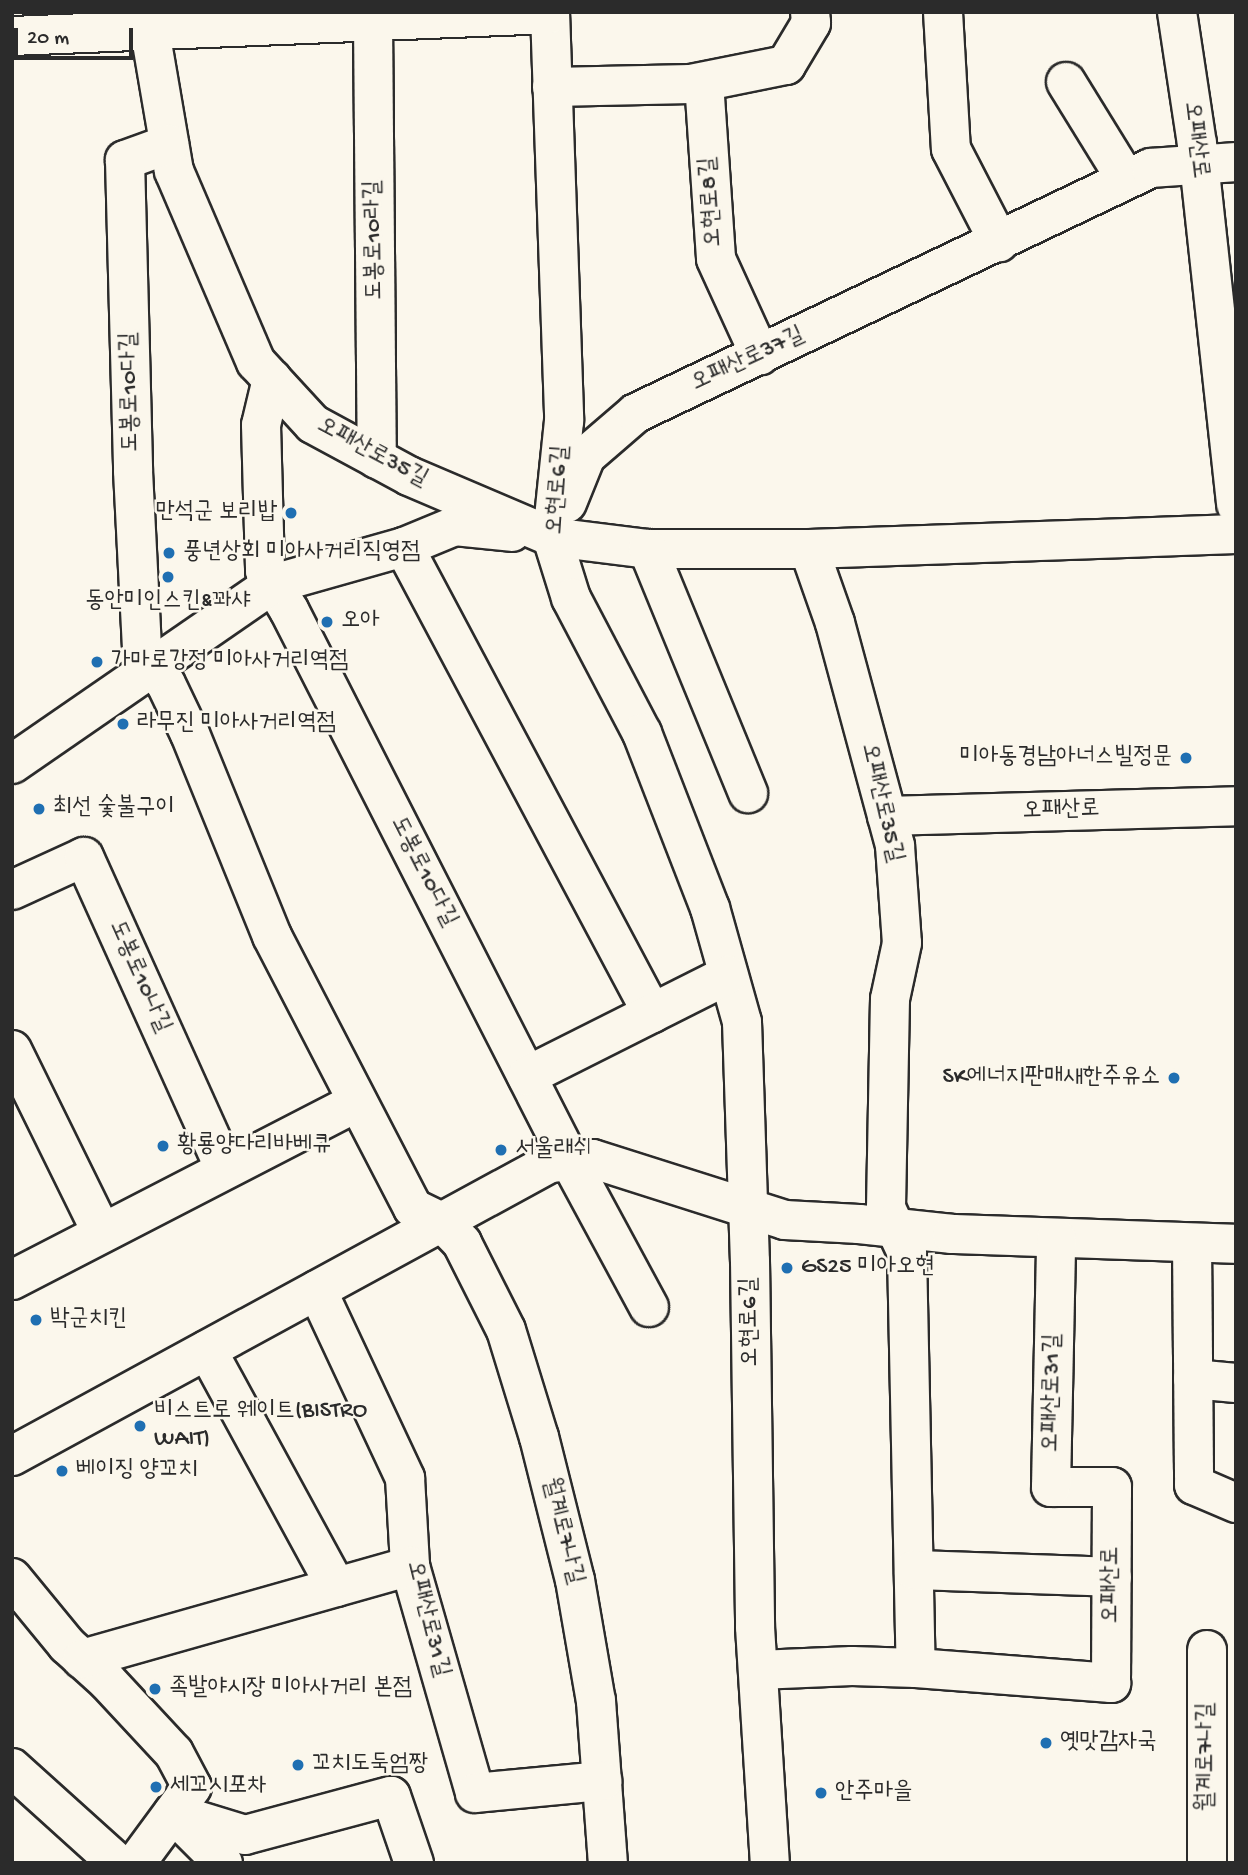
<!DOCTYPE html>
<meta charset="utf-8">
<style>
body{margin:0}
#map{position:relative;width:1248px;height:1875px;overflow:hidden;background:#fbf7ec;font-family:"Gochi Hand","Poor Story",sans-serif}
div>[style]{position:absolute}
.roads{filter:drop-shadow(2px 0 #2b2b2b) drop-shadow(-2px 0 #2b2b2b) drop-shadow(0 2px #2b2b2b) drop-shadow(0 -2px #2b2b2b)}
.minor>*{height:38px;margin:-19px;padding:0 19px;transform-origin:19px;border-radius:19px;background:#fbf7ec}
.dots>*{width:19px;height:19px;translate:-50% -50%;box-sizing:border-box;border:4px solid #fbf7ec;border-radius:50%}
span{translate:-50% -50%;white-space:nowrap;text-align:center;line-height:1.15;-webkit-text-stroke:5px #fbf7ec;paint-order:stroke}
.street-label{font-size:24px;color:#2b2b2b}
.poi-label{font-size:24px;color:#2b2b2b}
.right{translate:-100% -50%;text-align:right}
.left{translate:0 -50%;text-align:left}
.frame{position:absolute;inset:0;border:14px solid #2b2b2b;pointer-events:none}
.scale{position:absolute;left:14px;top:28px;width:119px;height:32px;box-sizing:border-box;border:4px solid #2b2b2b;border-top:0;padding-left:9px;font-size:21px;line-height:24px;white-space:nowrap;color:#2b2b2b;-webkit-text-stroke:5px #fbf7ec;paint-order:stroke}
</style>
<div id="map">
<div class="roads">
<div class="minor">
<i style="left:550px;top:12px;width:409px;rotate:88deg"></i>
<i style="left:564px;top:421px;width:117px;rotate:95.9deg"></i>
<i style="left:552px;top:537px;width:64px;rotate:72.7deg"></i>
<i style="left:571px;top:598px;width:153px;rotate:62.3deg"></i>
<i style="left:642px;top:733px;width:188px;rotate:68.8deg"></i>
<i style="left:710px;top:908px;width:118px;rotate:74.3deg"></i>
<i style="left:742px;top:1022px;width:239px;rotate:88.1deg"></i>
<i style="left:750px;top:1261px;width:366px;rotate:89.2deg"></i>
<i style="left:755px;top:1627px;width:236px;rotate:86.4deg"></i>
<i style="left:943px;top:12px;width:137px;rotate:86.7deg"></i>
<i style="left:951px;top:149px;width:105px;rotate:62.7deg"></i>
<i style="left:1177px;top:12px;width:134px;rotate:81.4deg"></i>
<i style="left:1197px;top:144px;width:363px;rotate:83.8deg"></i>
<i style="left:373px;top:21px;width:438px;rotate:89.5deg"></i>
<i style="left:150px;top:31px;width:142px;rotate:80.3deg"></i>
<i style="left:174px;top:171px;width:208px;rotate:66.8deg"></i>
<i style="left:256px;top:362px;width:84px;rotate:47.4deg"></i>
<i style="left:313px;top:424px;width:109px;rotate:28.4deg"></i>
<i style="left:409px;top:476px;width:155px;rotate:23.1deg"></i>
<i style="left:552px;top:537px;width:97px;rotate:7.1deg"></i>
<i style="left:648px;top:549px;width:161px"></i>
<i style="left:809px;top:549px;width:427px;rotate:-2deg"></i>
<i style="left:12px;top:36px;width:538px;rotate:-2.34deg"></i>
<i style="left:704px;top:82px;width:177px;rotate:86.1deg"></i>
<i style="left:716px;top:259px;width:106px;rotate:65.4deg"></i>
<i style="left:1066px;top:82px;width:114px;rotate:58.3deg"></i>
<i style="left:552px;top:87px;width:139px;rotate:-1.2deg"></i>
<i style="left:691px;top:84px;width:97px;rotate:-11.3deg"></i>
<i style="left:786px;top:65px;width:49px;rotate:-59.2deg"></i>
<i style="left:811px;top:23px;width:11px;rotate:-95deg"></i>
<i style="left:169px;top:144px;width:47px;rotate:160deg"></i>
<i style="left:125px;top:160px;width:311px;rotate:88.5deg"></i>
<i style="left:133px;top:471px;width:178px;rotate:87.1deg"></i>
<i style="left:142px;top:649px;width:42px;rotate:55.6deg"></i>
<i style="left:166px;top:684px;width:55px;rotate:64.4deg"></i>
<i style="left:190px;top:734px;width:218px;rotate:67.9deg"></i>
<i style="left:272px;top:936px;width:306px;rotate:62.6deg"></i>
<i style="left:413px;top:1208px;width:32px;rotate:26deg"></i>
<i style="left:442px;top:1222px;width:29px;rotate:46deg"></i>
<i style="left:462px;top:1243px;width:97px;rotate:63.2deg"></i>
<i style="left:506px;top:1330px;width:112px;rotate:72.9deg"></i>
<i style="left:539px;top:1437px;width:147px;rotate:75.9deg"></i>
<i style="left:575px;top:1580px;width:123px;rotate:80.2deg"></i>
<i style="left:596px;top:1701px;width:162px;rotate:85.8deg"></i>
<i style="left:272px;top:379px;width:47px;rotate:103.4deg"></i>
<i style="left:261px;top:425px;width:146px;rotate:88.4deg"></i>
<i style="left:265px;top:571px;width:46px;rotate:58.4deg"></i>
<i style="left:289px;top:610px;width:619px;rotate:62.98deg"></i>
<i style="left:570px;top:1161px;width:166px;rotate:61.6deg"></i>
<i style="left:567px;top:503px;width:51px;rotate:-68deg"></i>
<i style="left:586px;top:456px;width:66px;rotate:-40.7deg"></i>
<i style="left:636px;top:413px;width:570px;rotate:-25.44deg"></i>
<i style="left:1151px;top:168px;width:85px;rotate:-4deg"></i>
<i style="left:404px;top:547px;width:528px;rotate:61.98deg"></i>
<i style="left:648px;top:549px;width:264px;rotate:67.7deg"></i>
<i style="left:809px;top:549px;width:78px;rotate:70.6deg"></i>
<i style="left:835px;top:623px;width:231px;rotate:74.9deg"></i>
<i style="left:895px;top:846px;width:97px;rotate:85.9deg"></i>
<i style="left:902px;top:943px;width:57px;rotate:102.1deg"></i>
<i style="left:890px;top:999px;width:209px;rotate:91.1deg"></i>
<i style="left:886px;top:1208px;width:50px;rotate:65deg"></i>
<i style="left:907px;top:1253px;width:415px;rotate:88.8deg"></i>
<i style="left:12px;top:764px;width:317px;rotate:-34.6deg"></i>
<i style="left:273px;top:584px;width:136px;rotate:-15.8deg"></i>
<i style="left:404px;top:547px;width:55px;rotate:-22.4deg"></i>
<i style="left:455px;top:526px;width:57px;rotate:6deg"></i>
<i style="left:887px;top:816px;width:349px;rotate:-1.6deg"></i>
<i style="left:12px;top:890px;width:79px;rotate:-24.6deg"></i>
<i style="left:84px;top:857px;width:342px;rotate:65.7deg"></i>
<i style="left:12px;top:1050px;width:204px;rotate:63.8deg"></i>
<i style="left:527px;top:1076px;width:225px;rotate:-26.7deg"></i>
<i style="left:1192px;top:1243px;width:242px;rotate:89.5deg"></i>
<i style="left:1194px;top:1485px;width:46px;rotate:23.2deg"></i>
<i style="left:12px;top:1280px;width:388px;rotate:-27.3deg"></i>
<i style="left:317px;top:1290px;width:208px;rotate:64.9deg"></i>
<i style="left:405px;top:1478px;width:88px;rotate:86.7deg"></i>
<i style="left:410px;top:1566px;width:236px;rotate:74deg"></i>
<i style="left:475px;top:1793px;width:128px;rotate:-5.4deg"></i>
<i style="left:207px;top:1350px;width:270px;rotate:61.4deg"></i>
<i style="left:1193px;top:1379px;width:43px;rotate:5.3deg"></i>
<i style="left:12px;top:1456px;width:613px;rotate:-28.57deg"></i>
<i style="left:550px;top:1163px;width:43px;rotate:-5.3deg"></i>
<i style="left:593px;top:1159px;width:201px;rotate:17.6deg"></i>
<i style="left:785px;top:1220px;width:74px;rotate:3.1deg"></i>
<i style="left:859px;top:1224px;width:94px;rotate:6.1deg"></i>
<i style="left:952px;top:1234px;width:284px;rotate:2deg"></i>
<i style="left:914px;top:1570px;width:198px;rotate:2deg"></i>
<i style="left:12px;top:1578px;width:87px;rotate:50.6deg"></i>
<i style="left:67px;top:1645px;width:54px;rotate:42deg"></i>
<i style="left:107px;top:1681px;width:98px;rotate:47.1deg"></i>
<i style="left:174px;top:1753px;width:38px;rotate:62deg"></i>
<i style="left:192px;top:1787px;width:94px;rotate:126.4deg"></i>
<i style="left:1207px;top:1650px;width:213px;rotate:90deg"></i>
<i style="left:82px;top:1659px;width:341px;rotate:-15.8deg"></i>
<i style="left:758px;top:1670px;width:94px;rotate:-2.4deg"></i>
<i style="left:852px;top:1666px;width:64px;rotate:1.8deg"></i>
<i style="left:916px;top:1668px;width:196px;rotate:4.4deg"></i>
<i style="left:1111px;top:1683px;width:196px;rotate:-89.7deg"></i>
<i style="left:1112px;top:1487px;width:61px;rotate:180deg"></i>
<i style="left:1051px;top:1487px;width:249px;rotate:-88.8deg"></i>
<i style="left:12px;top:1768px;width:142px;rotate:42.1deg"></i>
<i style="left:173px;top:1813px;width:75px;rotate:17deg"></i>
<i style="left:245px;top:1835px;width:151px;rotate:-15deg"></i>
<i style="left:391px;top:1796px;width:71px;rotate:71.1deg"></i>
<i style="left:177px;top:1817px;width:65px;rotate:45deg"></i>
</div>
</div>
<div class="dots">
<i style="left:291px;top:513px;background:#1f6fb2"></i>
<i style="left:169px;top:553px;background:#1f6fb2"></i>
<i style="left:168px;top:577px;background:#1f6fb2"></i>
<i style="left:327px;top:622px;background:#1f6fb2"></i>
<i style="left:97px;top:662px;background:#1f6fb2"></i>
<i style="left:123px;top:724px;background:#1f6fb2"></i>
<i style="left:1186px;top:758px;background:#1f6fb2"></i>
<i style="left:39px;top:809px;background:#1f6fb2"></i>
<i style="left:1174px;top:1078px;background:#1f6fb2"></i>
<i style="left:163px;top:1146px;background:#1f6fb2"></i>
<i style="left:501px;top:1150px;background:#1f6fb2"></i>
<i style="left:787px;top:1268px;background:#1f6fb2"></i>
<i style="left:36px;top:1320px;background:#1f6fb2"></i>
<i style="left:140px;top:1426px;background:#1f6fb2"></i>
<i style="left:62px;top:1471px;background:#1f6fb2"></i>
<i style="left:155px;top:1689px;background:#1f6fb2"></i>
<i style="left:1046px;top:1743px;background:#1f6fb2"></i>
<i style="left:298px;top:1765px;background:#1f6fb2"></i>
<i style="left:156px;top:1787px;background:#1f6fb2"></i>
<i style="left:821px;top:1793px;background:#1f6fb2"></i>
</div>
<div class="street-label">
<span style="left:1195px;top:140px;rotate:83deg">오패산로</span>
<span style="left:712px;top:202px;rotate:-94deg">오현로8길</span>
<span style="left:375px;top:240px;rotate:-91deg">도봉로10라길</span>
<span style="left:748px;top:360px;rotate:-25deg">오패산로37길</span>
<span style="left:131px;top:392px;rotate:-91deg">도봉로10다길</span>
<span style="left:372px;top:453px;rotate:28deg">오패산로35길</span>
<span style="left:559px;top:490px;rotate:-86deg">오현로6길</span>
<span style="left:881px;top:803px;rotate:77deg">오패산로35길</span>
<span style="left:1061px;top:811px;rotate:-2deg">오패산로</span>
<span style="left:423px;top:872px;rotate:63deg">도봉로10다길</span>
<span style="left:139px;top:977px;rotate:66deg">도봉로10나길</span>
<span style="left:751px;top:1322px;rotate:-91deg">오현로6길</span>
<span style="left:1053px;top:1393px;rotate:-89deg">오패산로31길</span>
<span style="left:562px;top:1531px;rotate:76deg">월계로7나길</span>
<span style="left:1112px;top:1585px;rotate:-90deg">오패산로</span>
<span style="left:427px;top:1619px;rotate:76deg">오패산로31길</span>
<span style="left:1207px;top:1757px;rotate:-90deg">월계로7나길</span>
</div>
<div class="poi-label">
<span class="right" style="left:277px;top:513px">만석군 보리밥</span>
<span class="left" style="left:183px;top:553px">풍년상회 미아사거리직영점</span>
<span style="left:168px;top:602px">동안미인스킨&amp;꽈샤</span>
<span class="left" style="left:341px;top:622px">오아</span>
<span class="left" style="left:111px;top:662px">가마로강정 미아사거리역점</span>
<span class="left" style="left:137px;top:724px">라무진 미아사거리역점</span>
<span class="right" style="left:1172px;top:758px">미아동경남아너스빌정문</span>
<span class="left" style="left:53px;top:809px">최선 숯불구이</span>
<span class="right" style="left:1160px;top:1078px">SK에너지판매새한주유소</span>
<span class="left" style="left:177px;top:1146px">황룡양다리바베큐</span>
<span class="left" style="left:515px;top:1150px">서울래쉬</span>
<span class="left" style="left:801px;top:1268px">GS25 미아오현</span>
<span class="left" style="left:50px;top:1320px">박군치킨</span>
<span class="left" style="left:154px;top:1426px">비스트로 웨이트(BISTRO<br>WAIT)</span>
<span class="left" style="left:76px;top:1471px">베이징 양꼬치</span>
<span class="left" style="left:169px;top:1689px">족발야시장 미아사거리 본점</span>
<span class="left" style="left:1060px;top:1743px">옛맛감자국</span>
<span class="left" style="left:312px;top:1765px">꼬치도둑엄짱</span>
<span class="left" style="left:170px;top:1787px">세꼬시포차</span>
<span class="left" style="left:835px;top:1793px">안주마을</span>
</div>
<div class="frame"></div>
<div class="scale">20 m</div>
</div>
